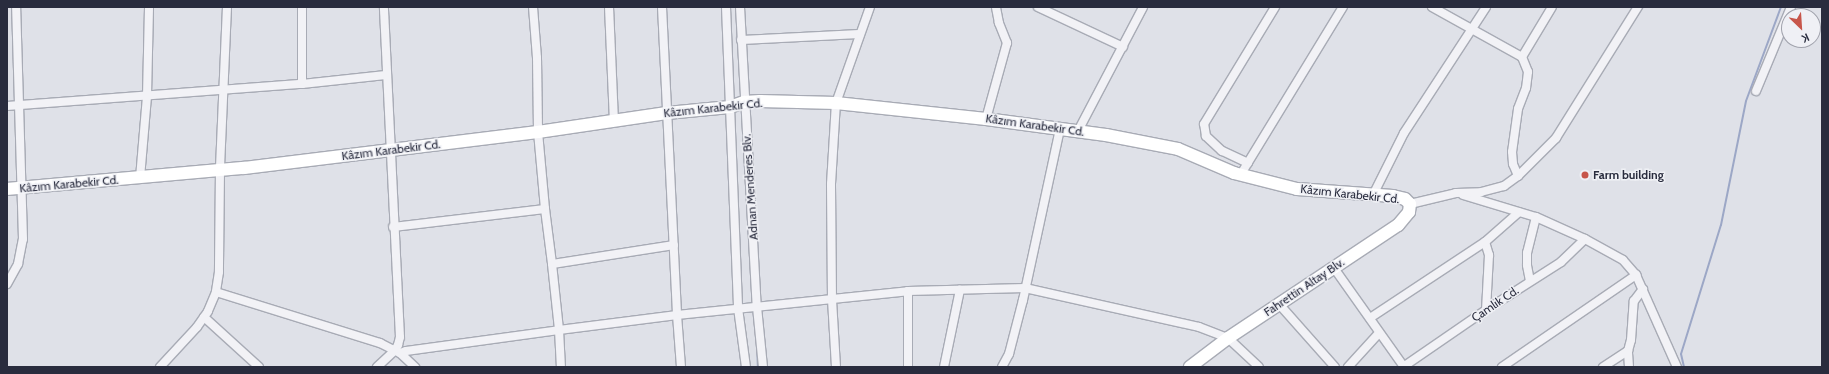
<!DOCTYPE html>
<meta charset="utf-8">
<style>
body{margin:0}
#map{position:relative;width:1829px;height:374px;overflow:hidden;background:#dfe1e8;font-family:Cabin,sans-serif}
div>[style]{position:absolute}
.stream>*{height:2px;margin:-1px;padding:0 1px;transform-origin:1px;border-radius:1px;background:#9ca7c6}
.roads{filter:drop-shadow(1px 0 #a8abb5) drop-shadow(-1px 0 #a8abb5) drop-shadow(0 1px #a8abb5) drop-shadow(0 -1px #a8abb5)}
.street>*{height:8px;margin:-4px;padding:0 4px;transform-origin:4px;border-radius:4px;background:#f2f2f6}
.secondary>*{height:12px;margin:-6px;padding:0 6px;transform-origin:6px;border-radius:6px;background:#fff}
.dots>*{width:11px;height:11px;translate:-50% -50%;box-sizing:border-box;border:2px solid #eff0f5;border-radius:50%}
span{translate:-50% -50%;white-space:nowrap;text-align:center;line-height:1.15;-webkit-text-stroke:3px #eff0f5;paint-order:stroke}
.street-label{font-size:12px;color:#292c3e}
.poi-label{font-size:12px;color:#292c3e;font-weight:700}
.left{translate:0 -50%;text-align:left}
.frame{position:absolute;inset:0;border:8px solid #292c3e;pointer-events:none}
.north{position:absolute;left:1781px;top:8px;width:40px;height:40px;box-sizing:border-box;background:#eff0f5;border:1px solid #a0a2ac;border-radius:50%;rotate:155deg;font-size:11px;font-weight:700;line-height:16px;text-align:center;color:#292c3e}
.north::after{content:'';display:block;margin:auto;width:14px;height:18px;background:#c7564b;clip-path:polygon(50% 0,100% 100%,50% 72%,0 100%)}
</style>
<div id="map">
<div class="stream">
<i style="left:757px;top:342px;width:25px;rotate:88deg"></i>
<i style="left:1684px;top:367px;width:13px;rotate:-103deg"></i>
<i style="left:1681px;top:354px;width:135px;rotate:-72.8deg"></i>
<i style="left:1721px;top:225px;width:126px;rotate:-78.6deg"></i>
<i style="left:1746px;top:101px;width:100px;rotate:-69.6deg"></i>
</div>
<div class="roads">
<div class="street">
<i style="left:227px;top:7px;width:163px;rotate:92.5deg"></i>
<i style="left:220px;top:170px;width:102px;rotate:90.6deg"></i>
<i style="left:219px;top:272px;width:20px;rotate:99deg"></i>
<i style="left:216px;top:292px;width:172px;rotate:17.3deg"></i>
<i style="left:380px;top:343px;width:22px;rotate:27deg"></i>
<i style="left:400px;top:353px;width:21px;rotate:43deg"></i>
<i style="left:533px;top:7px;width:51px;rotate:85.5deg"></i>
<i style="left:537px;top:58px;width:74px;rotate:89.2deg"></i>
<i style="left:538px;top:132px;width:77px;rotate:84.8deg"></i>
<i style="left:545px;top:209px;width:55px;rotate:82.7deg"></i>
<i style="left:609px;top:7px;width:113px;rotate:87.5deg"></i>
<i style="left:662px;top:7px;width:308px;rotate:87.2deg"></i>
<i style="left:677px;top:315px;width:52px;rotate:85.6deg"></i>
<i style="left:726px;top:7px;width:301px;rotate:87.7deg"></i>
<i style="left:738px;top:308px;width:60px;rotate:82.3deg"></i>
<i style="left:740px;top:7px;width:300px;rotate:86.8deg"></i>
<i style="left:757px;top:307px;width:60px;rotate:84.3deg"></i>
<i style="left:1038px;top:7px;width:94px;rotate:25.2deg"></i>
<i style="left:1432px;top:7px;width:103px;rotate:29.1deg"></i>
<i style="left:1522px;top:57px;width:16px;rotate:68deg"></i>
<i style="left:1528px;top:72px;width:16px;rotate:97deg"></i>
<i style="left:1526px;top:88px;width:22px;rotate:111deg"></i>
<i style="left:1518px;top:109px;width:43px;rotate:97.9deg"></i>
<i style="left:1512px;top:152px;width:12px;rotate:85deg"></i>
<i style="left:1513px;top:164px;width:13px;rotate:67deg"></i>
<i style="left:741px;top:40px;width:119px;rotate:-2.9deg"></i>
<i style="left:1522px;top:57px;width:58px;rotate:-59deg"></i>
<i style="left:302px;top:84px;width:77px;rotate:-90deg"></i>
<i style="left:1756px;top:91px;width:91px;rotate:-67.4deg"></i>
<i style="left:7px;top:106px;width:296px;rotate:-4.3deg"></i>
<i style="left:302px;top:84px;width:84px;rotate:-6.1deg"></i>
<i style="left:986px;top:119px;width:79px;rotate:-74.6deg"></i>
<i style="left:1007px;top:43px;width:22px;rotate:-112deg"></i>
<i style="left:999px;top:23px;width:16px;rotate:-101deg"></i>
<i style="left:1078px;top:131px;width:140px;rotate:-62.3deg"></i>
<i style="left:1248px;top:163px;width:29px;rotate:-155deg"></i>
<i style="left:1222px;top:151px;width:22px;rotate:-137deg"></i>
<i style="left:1206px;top:136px;width:12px;rotate:-99deg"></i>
<i style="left:1204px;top:124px;width:137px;rotate:-58.7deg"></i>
<i style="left:1241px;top:174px;width:196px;rotate:-58.6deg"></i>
<i style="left:140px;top:178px;width:82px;rotate:-85.1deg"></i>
<i style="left:147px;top:96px;width:89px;rotate:-88.7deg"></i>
<i style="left:1373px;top:195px;width:69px;rotate:-63.4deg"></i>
<i style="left:1404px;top:133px;width:150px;rotate:-56.9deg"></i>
<i style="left:1463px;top:195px;width:76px;rotate:16.8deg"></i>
<i style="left:1536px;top:217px;width:54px;rotate:24.2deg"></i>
<i style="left:1585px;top:239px;width:43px;rotate:28.9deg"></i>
<i style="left:1623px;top:260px;width:20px;rotate:49deg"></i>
<i style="left:1636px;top:275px;width:101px;rotate:66deg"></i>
<i style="left:1410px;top:204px;width:47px;rotate:-13.4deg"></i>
<i style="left:1456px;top:193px;width:25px;rotate:-2deg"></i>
<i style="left:1481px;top:192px;width:24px;rotate:-15deg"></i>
<i style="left:1504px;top:186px;width:17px;rotate:-36deg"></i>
<i style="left:1518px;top:176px;width:54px;rotate:-45deg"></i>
<i style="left:1556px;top:138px;width:155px;rotate:-58deg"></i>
<i style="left:393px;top:227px;width:153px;rotate:-6.8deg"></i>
<i style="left:1485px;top:242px;width:14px;rotate:73deg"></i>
<i style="left:1489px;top:255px;width:55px;rotate:93.1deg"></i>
<i style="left:674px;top:245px;width:123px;rotate:171.1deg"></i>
<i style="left:552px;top:264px;width:66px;rotate:83.9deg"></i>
<i style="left:559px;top:330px;width:119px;rotate:-7.2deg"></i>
<i style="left:677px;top:315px;width:232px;rotate:-5.9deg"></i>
<i style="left:908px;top:291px;width:117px;rotate:-1.5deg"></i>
<i style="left:1025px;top:288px;width:178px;rotate:12.6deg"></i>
<i style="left:1199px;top:327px;width:31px;rotate:21deg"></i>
<i style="left:1228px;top:338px;width:42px;rotate:43.1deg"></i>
<i style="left:1334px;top:268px;width:121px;rotate:54.7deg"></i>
<i style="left:1530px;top:281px;width:16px;rotate:-101deg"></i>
<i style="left:1527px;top:265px;width:12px;rotate:-90deg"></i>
<i style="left:1527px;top:253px;width:37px;rotate:-76deg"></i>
<i style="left:7px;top:284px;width:23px;rotate:-61deg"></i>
<i style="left:18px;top:264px;width:25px;rotate:-79deg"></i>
<i style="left:23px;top:239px;width:232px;rotate:-91.7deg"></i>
<i style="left:908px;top:291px;width:76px;rotate:90deg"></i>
<i style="left:1279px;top:304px;width:84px;rotate:48.4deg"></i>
<i style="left:204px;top:317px;width:74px;rotate:42.3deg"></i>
<i style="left:1370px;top:318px;width:138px;rotate:-33.5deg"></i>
<i style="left:1485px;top:242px;width:45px;rotate:-41.4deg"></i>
<i style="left:400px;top:353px;width:6px;rotate:-18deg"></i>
<i style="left:406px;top:351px;width:154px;rotate:-7.8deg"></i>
<i style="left:559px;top:330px;width:37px;rotate:87deg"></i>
<i style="left:160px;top:367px;width:54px;rotate:-47.2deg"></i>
<i style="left:197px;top:327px;width:19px;rotate:-55deg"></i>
<i style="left:208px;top:311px;width:21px;rotate:-67deg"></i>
<i style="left:377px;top:367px;width:25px;rotate:-43deg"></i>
<i style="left:395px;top:350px;width:6px;rotate:-59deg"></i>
<i style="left:398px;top:345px;width:8px;rotate:-76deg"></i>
<i style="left:400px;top:337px;width:330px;rotate:-92.8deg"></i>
<i style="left:836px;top:367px;width:67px;rotate:-93.4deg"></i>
<i style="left:832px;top:300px;width:116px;rotate:-90.5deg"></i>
<i style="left:831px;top:184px;width:81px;rotate:-86.5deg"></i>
<i style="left:836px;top:103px;width:102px;rotate:-70.5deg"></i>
<i style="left:944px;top:367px;width:79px;rotate:-78.3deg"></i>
<i style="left:1002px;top:367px;width:15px;rotate:-62deg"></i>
<i style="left:1009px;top:354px;width:56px;rotate:-75.5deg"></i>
<i style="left:1023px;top:300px;width:175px;rotate:-77.8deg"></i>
<i style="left:1348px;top:367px;width:46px;rotate:-47.6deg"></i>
<i style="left:1403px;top:367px;width:101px;rotate:-34.5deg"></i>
<i style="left:1486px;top:310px;width:89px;rotate:-32.6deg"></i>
<i style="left:1561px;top:262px;width:33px;rotate:-44deg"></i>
<i style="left:1502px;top:367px;width:163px;rotate:-34.5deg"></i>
<i style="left:1603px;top:367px;width:30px;rotate:-33deg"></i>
<i style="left:1629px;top:367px;width:16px;rotate:-94deg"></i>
<i style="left:1628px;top:351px;width:11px;rotate:-75deg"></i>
<i style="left:1631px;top:340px;width:39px;rotate:-86deg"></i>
<i style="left:1634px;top:301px;width:15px;rotate:-53deg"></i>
</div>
<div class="secondary">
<i style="left:7px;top:189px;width:238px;rotate:-5.1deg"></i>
<i style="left:244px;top:168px;width:296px;rotate:-7deg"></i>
<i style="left:538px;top:132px;width:130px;rotate:-8.4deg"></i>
<i style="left:667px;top:113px;width:63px;rotate:-5.4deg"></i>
<i style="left:730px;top:107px;width:15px;rotate:-20deg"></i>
<i style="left:744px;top:102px;width:16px;rotate:-4deg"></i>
<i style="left:760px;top:101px;width:76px;rotate:1.5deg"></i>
<i style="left:836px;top:103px;width:151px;rotate:6.1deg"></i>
<i style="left:986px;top:119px;width:121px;rotate:7.6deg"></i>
<i style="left:1106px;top:135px;width:73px;rotate:11deg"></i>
<i style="left:1178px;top:149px;width:61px;rotate:23.2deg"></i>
<i style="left:1234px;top:173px;width:65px;rotate:14.3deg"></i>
<i style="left:1297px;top:189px;width:96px;rotate:4.2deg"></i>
<i style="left:1393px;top:196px;width:12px;rotate:14deg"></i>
<i style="left:1405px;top:199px;width:7px;rotate:45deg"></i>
<i style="left:1410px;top:204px;width:8px;rotate:97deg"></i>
<i style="left:1409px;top:212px;width:17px;rotate:130deg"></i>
<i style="left:1398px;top:225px;width:204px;rotate:146.4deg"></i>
<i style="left:1228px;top:338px;width:48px;rotate:142.7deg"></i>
</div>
</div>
<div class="dots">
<i style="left:1585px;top:175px;background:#c7564b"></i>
</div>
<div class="street-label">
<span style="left:713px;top:108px;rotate:-6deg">Kâzım Karabekir Cd.</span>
<span style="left:1035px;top:125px;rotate:8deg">Kâzım Karabekir Cd.</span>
<span style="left:391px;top:150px;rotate:-7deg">Kâzım Karabekir Cd.</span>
<span style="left:69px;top:184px;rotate:-5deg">Kâzım Karabekir Cd.</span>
<span style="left:750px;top:187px;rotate:-94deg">Adnan Menderes Blv.</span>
<span style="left:1350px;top:194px;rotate:6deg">Kâzım Karabekir Cd.</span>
<span style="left:1304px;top:287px;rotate:-34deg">Fahrettin Altay Blv.</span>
<span style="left:1495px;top:304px;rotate:-34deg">Çamlık Cd.</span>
</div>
<div class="poi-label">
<span class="left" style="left:1593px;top:175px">Farm building</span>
</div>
<div class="frame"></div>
<div class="north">K</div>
</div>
